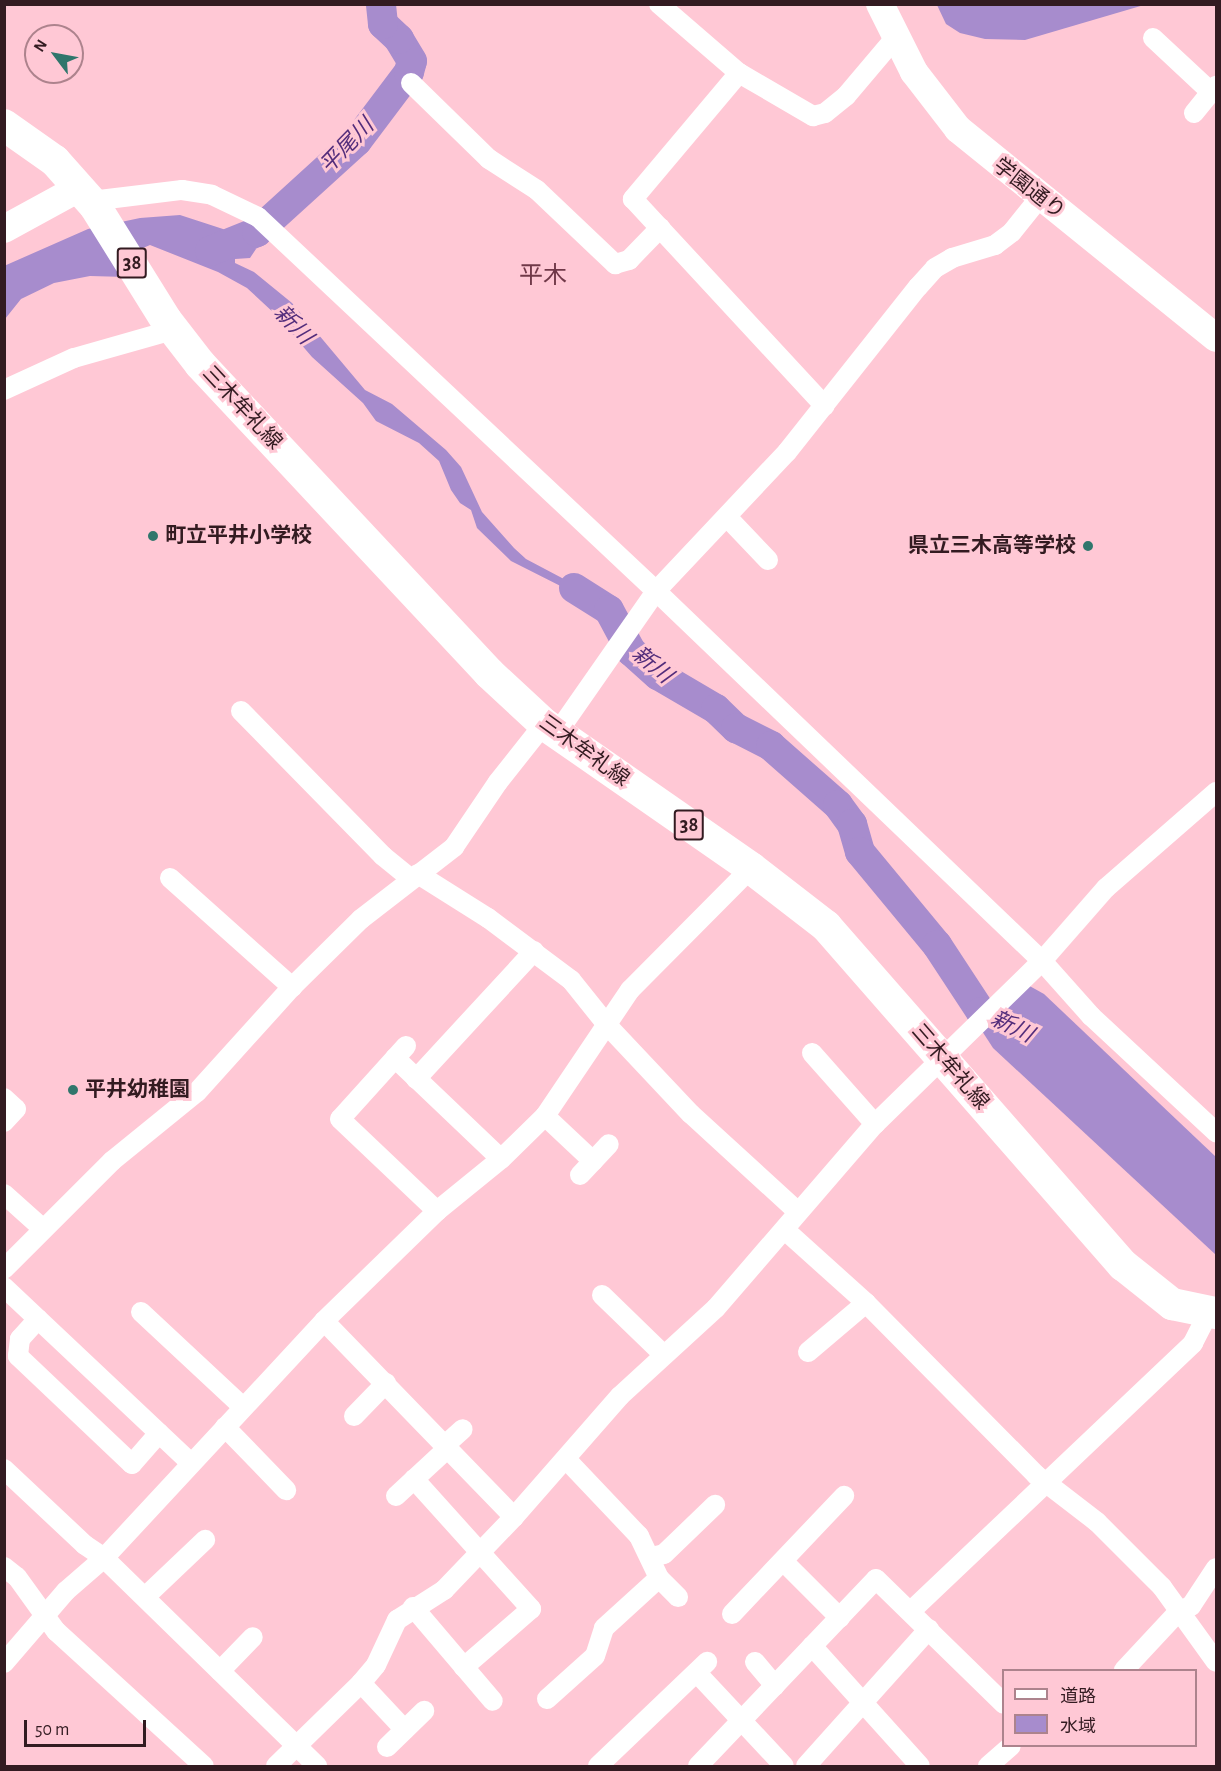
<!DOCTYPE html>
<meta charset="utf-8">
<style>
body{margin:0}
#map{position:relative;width:1221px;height:1771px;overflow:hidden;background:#ffc8d5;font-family:"Alegreya Sans","Noto Sans JP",sans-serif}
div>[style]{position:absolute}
.water>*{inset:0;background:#a78ccd}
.river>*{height:30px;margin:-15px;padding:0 15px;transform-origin:15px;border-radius:15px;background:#a78ccd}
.street>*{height:20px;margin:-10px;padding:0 10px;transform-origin:10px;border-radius:10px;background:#fff}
.secondary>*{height:28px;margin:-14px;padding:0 14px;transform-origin:14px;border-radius:14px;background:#fff}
.primary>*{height:32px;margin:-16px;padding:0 16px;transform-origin:16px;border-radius:16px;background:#fff}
.dots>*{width:16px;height:16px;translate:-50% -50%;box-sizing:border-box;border:3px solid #ffc8d5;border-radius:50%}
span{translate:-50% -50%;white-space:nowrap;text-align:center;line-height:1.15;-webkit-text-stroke:6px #ffc8d5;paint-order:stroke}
.shield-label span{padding:2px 4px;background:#ffc8d5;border:2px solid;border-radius:4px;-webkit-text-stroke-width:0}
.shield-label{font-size:20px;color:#331b21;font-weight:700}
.street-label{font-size:21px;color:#331b21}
.poi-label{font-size:21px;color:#331b21;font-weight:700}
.left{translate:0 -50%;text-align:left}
.right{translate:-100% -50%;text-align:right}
.water-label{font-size:22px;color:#532d7b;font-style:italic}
.quarter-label{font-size:24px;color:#703848}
.frame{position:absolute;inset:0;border:6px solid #331b21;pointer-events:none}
.legend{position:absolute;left:1002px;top:1669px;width:195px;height:78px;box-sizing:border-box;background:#ffc8d5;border:2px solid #ad838d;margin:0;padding:8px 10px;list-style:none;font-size:18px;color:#331b21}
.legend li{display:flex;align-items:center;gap:12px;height:30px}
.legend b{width:30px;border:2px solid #ad838d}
.north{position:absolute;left:24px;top:24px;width:60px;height:60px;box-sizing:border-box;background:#ffc8d5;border:2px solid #ad838d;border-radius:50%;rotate:302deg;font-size:16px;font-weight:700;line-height:24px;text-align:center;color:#331b21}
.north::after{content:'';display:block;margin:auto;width:21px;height:27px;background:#30766c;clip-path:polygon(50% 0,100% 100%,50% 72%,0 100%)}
.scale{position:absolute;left:24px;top:1720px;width:122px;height:27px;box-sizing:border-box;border:3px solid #331b21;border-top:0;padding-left:8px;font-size:18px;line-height:21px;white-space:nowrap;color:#331b21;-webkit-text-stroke:4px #ffc8d5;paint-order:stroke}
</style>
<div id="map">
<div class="water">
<i style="clip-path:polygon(937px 5px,937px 4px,1144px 5px,1025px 40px,985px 39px,960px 33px,946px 24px)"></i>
<i style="clip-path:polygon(180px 215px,223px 229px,256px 249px,250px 258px,235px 259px,235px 263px,254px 272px,292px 303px,365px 390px,392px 404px,446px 450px,461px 467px,482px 512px,514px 548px,526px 559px,579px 587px,610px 611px,511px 561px,477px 528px,471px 510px,460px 503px,451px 490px,439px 461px,419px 443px,376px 421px,363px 403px,312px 357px,275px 314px,247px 288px,218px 272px,150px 245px,113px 261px,126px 277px,90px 276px,54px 283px,21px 299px,5px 319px,4px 266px,88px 229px,140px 218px)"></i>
<i style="clip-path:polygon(1017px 979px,1044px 994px,1216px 1157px,1216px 1255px,993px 1048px,982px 1031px)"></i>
</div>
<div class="river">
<i style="left:210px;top:251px;width:51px;rotate:-22deg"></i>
<i style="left:257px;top:232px;width:135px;rotate:-42.3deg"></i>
<i style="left:357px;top:141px;width:86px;rotate:-53deg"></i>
<i style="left:409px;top:72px;width:11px;rotate:-75deg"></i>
<i style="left:412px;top:61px;width:26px;rotate:-121deg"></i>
<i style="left:399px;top:39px;width:22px;rotate:-137deg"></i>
<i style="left:383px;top:24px;width:20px;rotate:-96deg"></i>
<i style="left:574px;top:588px;width:41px;rotate:32.2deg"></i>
<i style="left:609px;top:610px;width:47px;rotate:61.8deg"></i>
<i style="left:631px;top:651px;width:36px;rotate:42deg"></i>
<i style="left:658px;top:675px;width:67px;rotate:30.4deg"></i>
<i style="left:716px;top:709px;width:28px;rotate:44deg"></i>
<i style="left:736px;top:728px;width:39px;rotate:27deg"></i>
<i style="left:771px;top:746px;width:89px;rotate:41.4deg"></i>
<i style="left:838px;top:805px;width:24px;rotate:54deg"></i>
<i style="left:852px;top:824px;width:29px;rotate:74deg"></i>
<i style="left:860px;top:852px;width:121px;rotate:50.4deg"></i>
<i style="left:937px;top:945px;width:80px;rotate:56.7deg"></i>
<i style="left:981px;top:1012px;width:38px;rotate:25deg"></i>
</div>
<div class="street">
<i style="left:659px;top:4px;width:106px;rotate:40.8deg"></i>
<i style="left:739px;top:73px;width:86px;rotate:30.2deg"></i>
<i style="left:813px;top:116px;width:12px;rotate:-14deg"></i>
<i style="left:825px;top:113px;width:27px;rotate:-39deg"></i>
<i style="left:846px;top:96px;width:76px;rotate:-49.8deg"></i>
<i style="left:1153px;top:38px;width:79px;rotate:43deg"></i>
<i style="left:739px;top:73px;width:165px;rotate:130.1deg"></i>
<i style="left:633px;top:199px;width:282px;rotate:47.2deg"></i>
<i style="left:411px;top:83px;width:109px;rotate:44.3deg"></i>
<i style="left:489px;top:159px;width:57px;rotate:32.9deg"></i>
<i style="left:537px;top:190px;width:108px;rotate:43.5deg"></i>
<i style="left:615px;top:264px;width:15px;rotate:-16deg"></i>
<i style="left:629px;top:260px;width:45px;rotate:-45.9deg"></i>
<i style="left:1194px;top:113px;width:35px;rotate:-51deg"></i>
<i style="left:91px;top:201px;width:92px;rotate:-6.9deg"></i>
<i style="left:182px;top:190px;width:30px;rotate:9deg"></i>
<i style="left:212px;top:195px;width:51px;rotate:25.6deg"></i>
<i style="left:258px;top:217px;width:546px;rotate:43.22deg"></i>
<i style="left:656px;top:591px;width:535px;rotate:43.79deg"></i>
<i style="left:1042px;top:961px;width:74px;rotate:48.3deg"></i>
<i style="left:1091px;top:1016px;width:171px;rotate:42.9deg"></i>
<i style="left:4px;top:390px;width:77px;rotate:-24.6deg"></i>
<i style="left:74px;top:358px;width:103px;rotate:-15.8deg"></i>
<i style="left:728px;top:518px;width:58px;rotate:46.4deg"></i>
<i style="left:241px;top:711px;width:203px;rotate:45.6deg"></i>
<i style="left:383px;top:856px;width:36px;rotate:39deg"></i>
<i style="left:557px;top:733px;width:173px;rotate:-55.1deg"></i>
<i style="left:656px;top:591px;width:191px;rotate:-46.7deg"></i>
<i style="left:787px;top:452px;width:211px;rotate:-51.6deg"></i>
<i style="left:918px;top:287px;width:25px;rotate:-48deg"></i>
<i style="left:935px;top:268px;width:20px;rotate:-30deg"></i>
<i style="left:952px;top:258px;width:45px;rotate:-16.8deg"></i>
<i style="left:995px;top:245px;width:21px;rotate:-37deg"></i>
<i style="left:1012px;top:232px;width:45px;rotate:-51.3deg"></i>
<i style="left:418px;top:874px;width:83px;rotate:32.2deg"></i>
<i style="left:488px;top:918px;width:104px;rotate:36.8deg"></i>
<i style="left:571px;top:980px;width:58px;rotate:51.3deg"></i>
<i style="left:607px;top:1025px;width:122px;rotate:46.7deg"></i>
<i style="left:691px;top:1114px;width:145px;rotate:42.5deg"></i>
<i style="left:170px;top:878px;width:164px;rotate:41.8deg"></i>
<i style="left:406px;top:1046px;width:98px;rotate:132.1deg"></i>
<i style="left:340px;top:1119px;width:134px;rotate:43.5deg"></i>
<i style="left:812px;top:1053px;width:95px;rotate:48.4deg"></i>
<i style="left:395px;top:1058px;width:146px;rotate:43.6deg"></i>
<i style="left:416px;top:1079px;width:174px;rotate:-47.3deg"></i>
<i style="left:4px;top:1098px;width:16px;rotate:43deg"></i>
<i style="left:16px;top:1109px;width:18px;rotate:133deg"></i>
<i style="left:545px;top:1116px;width:66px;rotate:43.2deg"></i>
<i style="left:580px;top:1175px;width:42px;rotate:-46.9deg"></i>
<i style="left:4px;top:1194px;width:51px;rotate:41.8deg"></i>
<i style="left:785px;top:1230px;width:109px;rotate:42deg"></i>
<i style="left:866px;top:1303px;width:242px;rotate:45.3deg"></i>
<i style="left:1036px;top:1475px;width:77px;rotate:37.6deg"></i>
<i style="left:1097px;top:1522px;width:92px;rotate:45deg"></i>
<i style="left:1162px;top:1587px;width:92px;rotate:54.2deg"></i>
<i style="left:4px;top:1269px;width:153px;rotate:-45deg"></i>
<i style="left:112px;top:1161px;width:109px;rotate:-39.1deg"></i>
<i style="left:197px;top:1092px;width:142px;rotate:-47.9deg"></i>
<i style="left:292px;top:987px;width:97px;rotate:-44.6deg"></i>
<i style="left:361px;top:919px;width:118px;rotate:-37.7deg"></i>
<i style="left:454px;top:847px;width:78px;rotate:-55.9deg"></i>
<i style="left:498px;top:782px;width:74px;rotate:-51.6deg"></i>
<i style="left:4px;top:1287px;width:257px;rotate:43.3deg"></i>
<i style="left:602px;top:1295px;width:86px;rotate:44.1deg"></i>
<i style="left:141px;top:1312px;width:139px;rotate:43deg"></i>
<i style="left:38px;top:1319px;width:27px;rotate:132deg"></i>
<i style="left:20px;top:1339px;width:17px;rotate:97deg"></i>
<i style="left:18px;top:1356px;width:157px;rotate:43.5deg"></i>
<i style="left:132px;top:1464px;width:41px;rotate:-48.9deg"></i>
<i style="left:324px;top:1321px;width:273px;rotate:45.9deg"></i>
<i style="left:808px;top:1352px;width:76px;rotate:-40.2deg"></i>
<i style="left:354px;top:1416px;width:46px;rotate:-45.9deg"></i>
<i style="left:225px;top:1427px;width:88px;rotate:45.9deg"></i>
<i style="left:444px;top:1446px;width:25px;rotate:-42deg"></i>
<i style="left:4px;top:1469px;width:111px;rotate:43.2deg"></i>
<i style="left:85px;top:1545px;width:23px;rotate:34deg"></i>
<i style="left:104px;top:1558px;width:298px;rotate:44.3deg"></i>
<i style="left:414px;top:1479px;width:175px;rotate:48deg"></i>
<i style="left:531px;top:1609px;width:89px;rotate:139.1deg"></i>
<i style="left:396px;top:1496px;width:69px;rotate:-42.7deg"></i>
<i style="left:652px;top:1557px;width:12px;rotate:-14deg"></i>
<i style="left:664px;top:1554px;width:71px;rotate:-43.9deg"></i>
<i style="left:784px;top:1562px;width:79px;rotate:45deg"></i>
<i style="left:4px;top:1567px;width:16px;rotate:38deg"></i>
<i style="left:17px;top:1577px;width:67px;rotate:54.2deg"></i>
<i style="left:56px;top:1631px;width:200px;rotate:42.4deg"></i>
<i style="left:659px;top:1578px;width:27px;rotate:45deg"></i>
<i style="left:145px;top:1597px;width:83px;rotate:-43.5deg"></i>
<i style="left:413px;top:1607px;width:123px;rotate:49.6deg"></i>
<i style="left:911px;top:1611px;width:389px;rotate:-43.5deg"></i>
<i style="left:1193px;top:1343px;width:33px;rotate:-63deg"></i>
<i style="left:732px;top:1614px;width:163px;rotate:-46.5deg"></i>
<i style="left:812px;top:1646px;width:161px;rotate:48deg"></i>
<i style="left:755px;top:1662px;width:31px;rotate:50deg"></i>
<i style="left:4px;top:1663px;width:95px;rotate:-49.3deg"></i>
<i style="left:66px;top:1591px;width:50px;rotate:-41deg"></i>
<i style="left:104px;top:1558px;width:323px;rotate:-47.1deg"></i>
<i style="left:324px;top:1321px;width:158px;rotate:-44.2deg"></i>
<i style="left:437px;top:1211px;width:82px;rotate:-39.1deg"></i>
<i style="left:501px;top:1159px;width:62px;rotate:-44.3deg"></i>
<i style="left:545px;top:1116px;width:152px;rotate:-56deg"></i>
<i style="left:630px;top:990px;width:172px;rotate:-45.2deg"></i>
<i style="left:1124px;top:1670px;width:81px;rotate:-47deg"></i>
<i style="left:1179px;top:1611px;width:13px;rotate:-23deg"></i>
<i style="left:1191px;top:1606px;width:45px;rotate:-56.7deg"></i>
<i style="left:220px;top:1671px;width:47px;rotate:-45.9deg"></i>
<i style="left:697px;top:1673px;width:127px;rotate:46.9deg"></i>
<i style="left:361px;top:1683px;width:64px;rotate:46.9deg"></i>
<i style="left:547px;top:1699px;width:64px;rotate:-41.9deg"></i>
<i style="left:595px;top:1656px;width:29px;rotate:-72deg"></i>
<i style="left:604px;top:1628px;width:74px;rotate:-42.3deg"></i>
<i style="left:659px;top:1578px;width:47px;rotate:-115.5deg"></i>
<i style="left:639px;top:1536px;width:106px;rotate:-133.5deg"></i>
<i style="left:387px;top:1747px;width:52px;rotate:-44.2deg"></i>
<i style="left:276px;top:1766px;width:119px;rotate:-44.3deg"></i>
<i style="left:361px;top:1683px;width:23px;rotate:-50deg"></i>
<i style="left:376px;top:1665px;width:50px;rotate:-65deg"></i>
<i style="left:397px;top:1620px;width:56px;rotate:-32.6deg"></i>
<i style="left:444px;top:1590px;width:101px;rotate:-46.2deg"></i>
<i style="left:514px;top:1517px;width:161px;rotate:-48.8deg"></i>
<i style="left:620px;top:1396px;width:130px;rotate:-42.5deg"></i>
<i style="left:716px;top:1308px;width:243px;rotate:-49.2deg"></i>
<i style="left:875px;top:1124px;width:233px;rotate:-44.3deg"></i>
<i style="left:1042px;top:961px;width:97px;rotate:-48.8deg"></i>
<i style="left:1106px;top:888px;width:146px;rotate:-41.1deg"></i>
<i style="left:598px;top:1766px;width:151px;rotate:-43.7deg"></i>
<i style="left:698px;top:1766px;width:258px;rotate:-46.4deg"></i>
<i style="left:876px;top:1579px;width:179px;rotate:44.3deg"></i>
<i style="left:806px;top:1766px;width:184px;rotate:-48.1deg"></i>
<i style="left:988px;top:1766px;width:30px;rotate:-41deg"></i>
</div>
<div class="secondary">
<i style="left:880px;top:4px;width:76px;rotate:63.4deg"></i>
<i style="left:914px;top:72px;width:72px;rotate:52.3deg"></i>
<i style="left:958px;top:129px;width:332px;rotate:39deg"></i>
<i style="left:4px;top:229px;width:85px;rotate:-28.7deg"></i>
</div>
<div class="primary">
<i style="left:4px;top:125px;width:62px;rotate:35.2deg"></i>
<i style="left:55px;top:161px;width:60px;rotate:48.4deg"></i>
<i style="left:95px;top:206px;width:134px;rotate:58.1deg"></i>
<i style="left:166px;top:320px;width:56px;rotate:52.3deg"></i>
<i style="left:200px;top:364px;width:423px;rotate:46.9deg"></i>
<i style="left:489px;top:673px;width:75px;rotate:42.8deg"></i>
<i style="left:544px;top:724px;width:252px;rotate:34.8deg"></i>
<i style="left:751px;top:868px;width:95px;rotate:37.7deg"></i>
<i style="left:826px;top:926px;width:451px;rotate:48.8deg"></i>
<i style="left:1123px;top:1265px;width:63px;rotate:38.5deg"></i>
<i style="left:1172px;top:1304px;width:45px;rotate:11.6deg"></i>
</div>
<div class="dots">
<i style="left:153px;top:536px;background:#30766c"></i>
<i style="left:1088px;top:546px;background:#30766c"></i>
<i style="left:73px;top:1090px;background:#30766c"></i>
</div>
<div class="shield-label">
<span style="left:132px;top:263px">38</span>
<span style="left:689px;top:825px">38</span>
</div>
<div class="street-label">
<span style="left:1029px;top:189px;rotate:38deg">学園通り</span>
<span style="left:242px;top:408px;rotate:47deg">三木牟礼線</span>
<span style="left:584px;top:751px;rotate:36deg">三木牟礼線</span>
<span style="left:950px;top:1067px;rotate:49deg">三木牟礼線</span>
</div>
<div class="poi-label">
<span class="left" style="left:165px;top:536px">町立平井小学校</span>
<span class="right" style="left:1076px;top:546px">県立三木高等学校</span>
<span class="left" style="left:85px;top:1090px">平井幼稚園</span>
</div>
<div class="water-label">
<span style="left:347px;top:146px;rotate:-46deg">平尾川</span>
<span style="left:293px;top:325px;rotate:46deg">新川</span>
<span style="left:652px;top:665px;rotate:40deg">新川</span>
<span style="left:1012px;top:1027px;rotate:26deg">新川</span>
</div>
<div class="quarter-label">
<span style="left:543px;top:277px">平木</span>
</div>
<div class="frame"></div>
<ul class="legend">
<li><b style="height:8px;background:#fff"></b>道路</li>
<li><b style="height:16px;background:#a78ccd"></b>水域</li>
</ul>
<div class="north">N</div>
<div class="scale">50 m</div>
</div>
